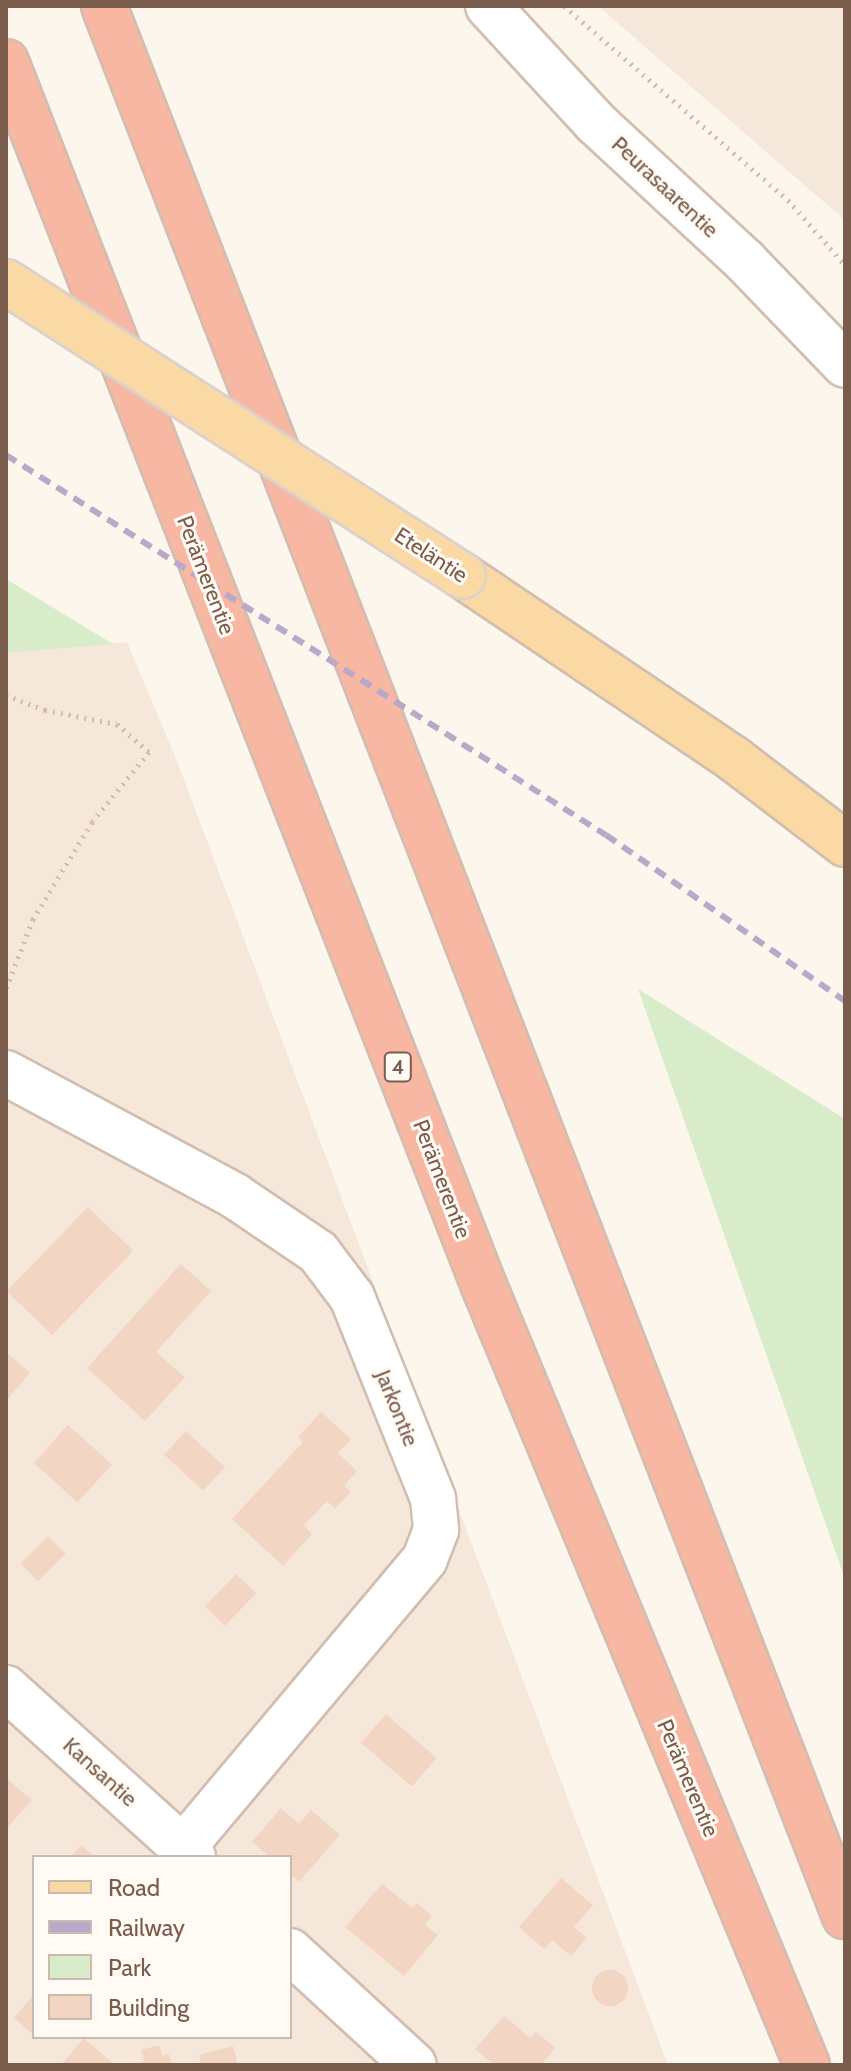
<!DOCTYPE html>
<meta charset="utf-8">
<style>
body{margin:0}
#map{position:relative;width:851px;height:2071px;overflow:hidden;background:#fdf6ec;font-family:Cabin,sans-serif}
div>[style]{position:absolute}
.residential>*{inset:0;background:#f5e8da}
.green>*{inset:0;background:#d8ecc9}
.building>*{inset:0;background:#f3d5c3;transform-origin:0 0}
.round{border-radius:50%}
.path>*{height:5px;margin-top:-2.5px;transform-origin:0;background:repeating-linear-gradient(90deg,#d9b8a5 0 2px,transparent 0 8px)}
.roads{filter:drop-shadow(2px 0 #d1beb0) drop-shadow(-2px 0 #d1beb0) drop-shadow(0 2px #d1beb0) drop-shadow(0 -2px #d1beb0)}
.minor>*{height:44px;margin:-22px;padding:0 22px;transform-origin:22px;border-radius:22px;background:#fff}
.major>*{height:44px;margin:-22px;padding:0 22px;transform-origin:22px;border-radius:22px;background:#fbd9a5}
.highway>*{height:44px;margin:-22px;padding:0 22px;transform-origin:22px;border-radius:22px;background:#f7b7a3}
.rail>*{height:6px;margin-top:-3px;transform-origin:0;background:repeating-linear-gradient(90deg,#b9a8c9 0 12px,transparent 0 20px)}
.bridges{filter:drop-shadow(2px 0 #dad1cd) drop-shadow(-2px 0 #dad1cd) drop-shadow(0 2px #dad1cd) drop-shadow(0 -2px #dad1cd)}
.major-bridge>*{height:44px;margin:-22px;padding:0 22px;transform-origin:22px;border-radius:22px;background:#fbd9a5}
span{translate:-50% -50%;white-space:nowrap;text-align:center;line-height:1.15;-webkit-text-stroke:6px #fffaf3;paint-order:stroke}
.shield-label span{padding:2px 6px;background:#fffaf3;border:2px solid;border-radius:6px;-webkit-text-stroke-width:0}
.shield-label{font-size:20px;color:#7a5c4d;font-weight:700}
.street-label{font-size:22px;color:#7a5c4d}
.frame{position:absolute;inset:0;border:8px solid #7a5c4d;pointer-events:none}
.legend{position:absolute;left:32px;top:1855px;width:260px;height:184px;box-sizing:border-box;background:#fffaf3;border:2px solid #cabbb1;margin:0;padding:10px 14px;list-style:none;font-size:24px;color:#7a5c4d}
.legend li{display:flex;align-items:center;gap:16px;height:40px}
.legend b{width:40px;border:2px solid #cabbb1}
</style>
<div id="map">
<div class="residential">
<i style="clip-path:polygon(598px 6px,845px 6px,845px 221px,839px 215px)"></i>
<i style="clip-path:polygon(evenodd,127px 642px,177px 761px,668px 2065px,6px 2065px,6px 653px,127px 642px,34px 1857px,290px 1857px,290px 2037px,34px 2037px,34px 1857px)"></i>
</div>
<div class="green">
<i style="clip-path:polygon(6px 579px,113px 644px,6px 653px)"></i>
<i style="clip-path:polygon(638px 989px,845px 1119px,845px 1579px)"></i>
</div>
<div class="building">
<i style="left:88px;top:1207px;width:63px;height:117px;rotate:44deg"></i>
<i style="clip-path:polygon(181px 1264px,211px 1291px,156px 1352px,185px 1377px,145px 1421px,87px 1368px)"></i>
<i style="clip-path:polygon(8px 1354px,30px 1373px,6px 1401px,6px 1357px)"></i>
<i style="clip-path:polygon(321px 1412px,351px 1439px,338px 1453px,357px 1471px,344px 1486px,351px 1492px,335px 1509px,327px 1501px,304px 1525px,312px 1534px,283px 1566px,232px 1519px,303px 1442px,298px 1437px)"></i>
<i style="left:68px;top:1425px;width:59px;height:51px;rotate:42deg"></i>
<i style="left:186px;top:1431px;width:53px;height:32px;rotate:43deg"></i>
<i style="left:48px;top:1536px;width:25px;height:39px;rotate:45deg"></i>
<i style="left:236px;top:1574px;width:28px;height:45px;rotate:44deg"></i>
<i style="left:386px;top:1714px;width:67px;height:38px;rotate:41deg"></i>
<i style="clip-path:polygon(6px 1778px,32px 1800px,6px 1829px)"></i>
<i style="clip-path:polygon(281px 1808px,299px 1824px,311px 1810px,340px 1835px,299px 1882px,290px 1874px,290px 1857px,270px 1857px,252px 1842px)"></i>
<i style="clip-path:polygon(81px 1845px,95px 1857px,71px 1857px)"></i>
<i style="clip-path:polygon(561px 1878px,593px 1905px,574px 1927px,587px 1938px,571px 1956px,552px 1940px,544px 1949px,519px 1927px)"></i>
<i style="clip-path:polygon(382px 1884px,412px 1908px,417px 1903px,432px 1916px,425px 1925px,438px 1935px,404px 1976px,345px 1927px)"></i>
<i class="round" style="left:592px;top:1970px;width:36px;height:36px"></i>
<i style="clip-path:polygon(34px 1994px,34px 2035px,14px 2018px)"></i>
<i style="clip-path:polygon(504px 2016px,530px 2038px,536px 2032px,555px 2048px,541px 2065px,494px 2065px,475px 2049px)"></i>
<i style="clip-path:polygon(84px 2038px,115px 2065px,61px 2065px)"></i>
<i style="clip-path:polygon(159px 2045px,162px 2056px,169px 2054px,172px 2065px,134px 2065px,144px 2061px,141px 2050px)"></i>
<i style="clip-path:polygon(233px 2046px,238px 2065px,201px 2065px,199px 2055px)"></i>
</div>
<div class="path">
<i style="left:564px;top:6px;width:296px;rotate:40.9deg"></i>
<i style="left:788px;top:200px;width:86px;rotate:48.8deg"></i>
<i style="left:6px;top:695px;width:42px;rotate:21deg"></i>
<i style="left:45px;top:710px;width:73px;rotate:11deg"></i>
<i style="left:117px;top:724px;width:43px;rotate:41.2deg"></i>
<i style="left:149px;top:752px;width:90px;rotate:129.2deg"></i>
<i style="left:92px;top:822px;width:114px;rotate:121.3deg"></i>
<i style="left:33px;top:919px;width:75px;rotate:111.1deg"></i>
</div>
<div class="roads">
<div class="minor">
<i style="left:488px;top:6px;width:159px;rotate:47.3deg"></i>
<i style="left:596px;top:123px;width:203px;rotate:42.8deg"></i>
<i style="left:745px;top:261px;width:144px;rotate:46.1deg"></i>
<i style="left:6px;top:1073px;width:260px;rotate:28.2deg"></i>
<i style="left:235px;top:1196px;width:100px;rotate:34deg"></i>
<i style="left:318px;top:1252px;width:56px;rotate:52.9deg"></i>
<i style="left:352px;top:1297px;width:218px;rotate:68.1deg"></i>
<i style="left:433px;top:1499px;width:31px;rotate:84deg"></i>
<i style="left:436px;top:1530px;width:31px;rotate:111deg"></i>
<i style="left:425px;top:1559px;width:376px;rotate:130deg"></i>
<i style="left:6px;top:1688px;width:252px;rotate:42.1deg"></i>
<i style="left:290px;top:1951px;width:168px;rotate:42.6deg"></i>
</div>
<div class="major">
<i style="left:463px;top:576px;width:327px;rotate:34deg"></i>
<i style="left:734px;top:759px;width:140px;rotate:37.4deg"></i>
</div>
<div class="highway">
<i style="left:104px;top:6px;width:2049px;rotate:68.8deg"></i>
<i style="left:6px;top:62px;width:1314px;rotate:68.67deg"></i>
<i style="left:484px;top:1286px;width:843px;rotate:67.48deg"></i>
</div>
</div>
<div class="rail">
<i style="left:6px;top:455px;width:710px;rotate:32.35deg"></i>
<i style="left:606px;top:835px;width:291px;rotate:34.8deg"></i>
</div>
<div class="bridges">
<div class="major-bridge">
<i style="left:6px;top:282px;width:543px;rotate:32.75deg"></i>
</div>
</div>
<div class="shield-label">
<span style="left:398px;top:1067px">4</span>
</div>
<div class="street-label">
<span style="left:665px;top:187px;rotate:43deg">Peurasaarentie</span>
<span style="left:431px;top:555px;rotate:33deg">Eteläntie</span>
<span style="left:206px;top:575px;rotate:69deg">Perämerentie</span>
<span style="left:442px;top:1179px;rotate:69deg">Perämerentie</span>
<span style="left:397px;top:1408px;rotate:68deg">Jarkontie</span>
<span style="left:100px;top:1772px;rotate:42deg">Kansantie</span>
<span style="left:688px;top:1778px;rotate:67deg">Perämerentie</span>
</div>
<div class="frame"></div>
<ul class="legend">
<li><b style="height:10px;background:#fbd9a5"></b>Road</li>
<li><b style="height:10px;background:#b9a8c9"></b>Railway</li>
<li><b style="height:22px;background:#d8ecc9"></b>Park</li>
<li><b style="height:22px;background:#f3d5c3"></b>Building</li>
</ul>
</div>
